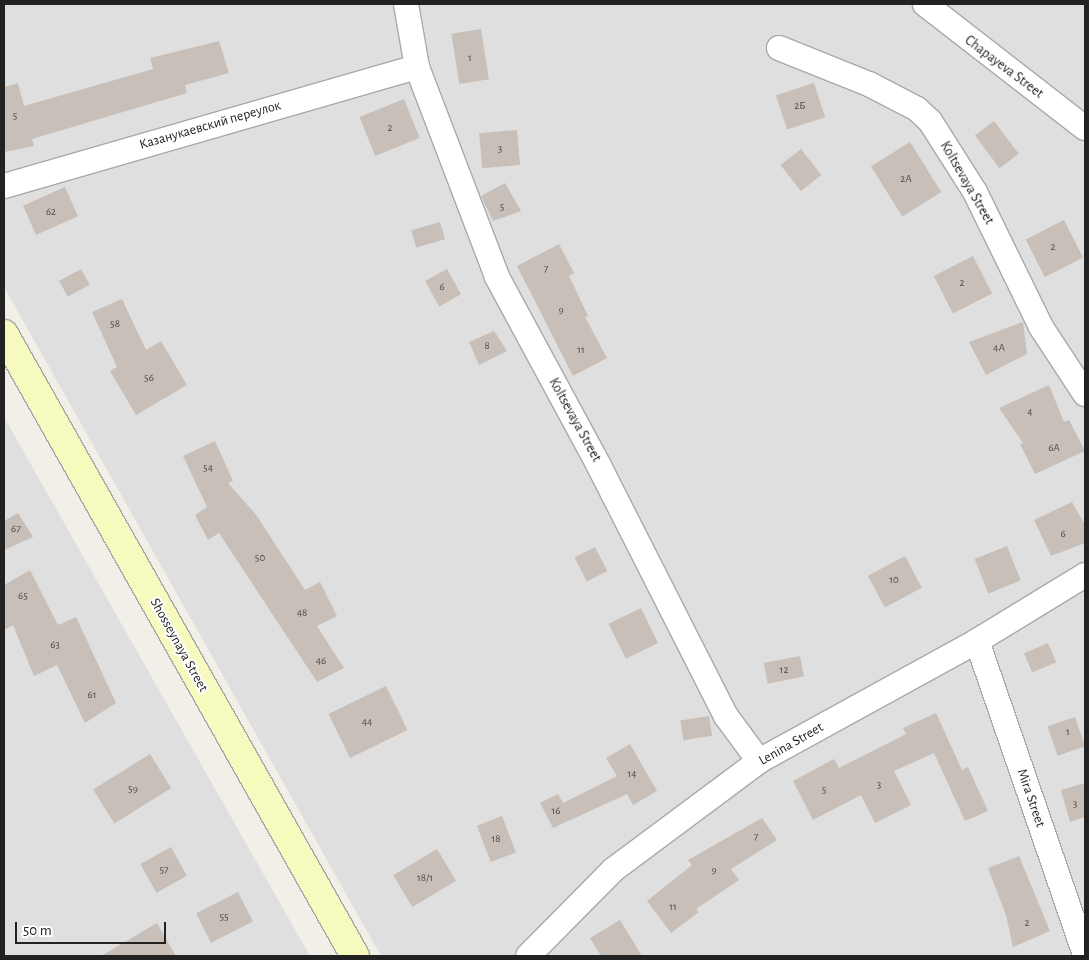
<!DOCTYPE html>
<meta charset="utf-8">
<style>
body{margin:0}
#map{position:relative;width:1089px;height:960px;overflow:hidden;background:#f2efe9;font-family:"Alegreya Sans",sans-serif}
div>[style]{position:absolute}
.residential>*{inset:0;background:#e0dfdf}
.building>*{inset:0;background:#c7bfb8;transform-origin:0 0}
.roads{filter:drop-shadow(1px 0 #a9a9a9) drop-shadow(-1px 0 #a9a9a9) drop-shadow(0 1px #a9a9a9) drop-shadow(0 -1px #a9a9a9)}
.street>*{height:24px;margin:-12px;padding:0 12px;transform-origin:12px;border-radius:12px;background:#fff}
.secondary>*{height:28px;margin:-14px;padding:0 14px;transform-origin:14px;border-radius:14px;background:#f7fabf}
span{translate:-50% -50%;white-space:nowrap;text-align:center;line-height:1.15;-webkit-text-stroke:4px #fff;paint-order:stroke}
.number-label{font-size:11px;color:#4b4948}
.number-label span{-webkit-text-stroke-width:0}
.street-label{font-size:14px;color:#222}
.frame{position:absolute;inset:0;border:5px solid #222;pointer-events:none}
.scale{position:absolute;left:15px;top:922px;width:151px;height:22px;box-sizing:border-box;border:2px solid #222;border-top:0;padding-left:6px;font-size:15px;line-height:18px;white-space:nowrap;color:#222;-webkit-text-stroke:4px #fff;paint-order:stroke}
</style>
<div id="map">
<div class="residential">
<i style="clip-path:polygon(4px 4px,1085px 4px,1085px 956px,381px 956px,4px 287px)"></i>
<i style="clip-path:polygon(4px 417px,310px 956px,4px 956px)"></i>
</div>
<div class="building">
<i style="left:481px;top:29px;width:51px;height:30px;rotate:81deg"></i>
<i style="clip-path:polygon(219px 41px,229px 73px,185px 85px,187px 93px,32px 139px,34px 146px,4px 152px,4px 87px,18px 83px,24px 106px,153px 69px,150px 58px)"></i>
<i style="left:814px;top:83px;width:36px;height:40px;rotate:72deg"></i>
<i style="left:404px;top:99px;width:42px;height:48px;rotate:68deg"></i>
<i style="left:994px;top:121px;width:41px;height:24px;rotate:53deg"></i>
<i style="left:517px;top:130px;width:35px;height:38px;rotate:85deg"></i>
<i style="left:910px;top:142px;width:59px;height:46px;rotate:58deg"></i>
<i style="left:801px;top:149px;width:33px;height:26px;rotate:52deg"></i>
<i style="clip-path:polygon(505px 183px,521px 211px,493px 221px,481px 196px)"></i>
<i style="left:65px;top:187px;width:32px;height:46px;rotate:66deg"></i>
<i style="left:1064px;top:220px;width:42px;height:43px;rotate:63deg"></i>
<i style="left:440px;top:222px;width:18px;height:30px;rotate:74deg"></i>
<i style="clip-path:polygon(559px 244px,574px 273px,569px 276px,588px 316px,585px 317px,607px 358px,573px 376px,517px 266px)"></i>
<i style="left:973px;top:256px;width:42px;height:44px;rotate:63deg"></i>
<i style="left:81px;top:269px;width:18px;height:25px;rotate:61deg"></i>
<i style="left:447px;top:269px;width:29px;height:25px;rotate:61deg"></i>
<i style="clip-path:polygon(122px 299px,146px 350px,161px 341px,187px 385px,136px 415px,110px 371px,117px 367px,92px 312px)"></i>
<i style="clip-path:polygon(1023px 322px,1027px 354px,986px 375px,969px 342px)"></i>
<i style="clip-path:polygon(494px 331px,507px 351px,479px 365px,469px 342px)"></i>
<i style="clip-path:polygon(1049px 385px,1064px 422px,1069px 420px,1085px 451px,1035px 474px,1020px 444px,1023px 443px,999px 408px)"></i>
<i style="clip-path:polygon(215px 441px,233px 481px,228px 483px,257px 516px,305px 590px,320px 582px,337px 616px,317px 626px,344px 668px,317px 682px,219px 533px,208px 540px,195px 515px,207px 507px,183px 456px)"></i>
<i style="clip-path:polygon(1072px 502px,1085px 525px,1085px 543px,1051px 556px,1034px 520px)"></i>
<i style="clip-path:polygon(18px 513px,33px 537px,4px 550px,4px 521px)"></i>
<i style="left:1007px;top:546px;width:37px;height:35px;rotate:68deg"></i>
<i style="left:595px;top:547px;width:27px;height:23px;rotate:63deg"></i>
<i style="left:905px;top:556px;width:36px;height:42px;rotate:62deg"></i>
<i style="clip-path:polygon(30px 570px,58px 625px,76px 617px,116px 703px,85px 723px,57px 665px,34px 676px,13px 625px,4px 630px,4px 585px)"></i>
<i style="left:641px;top:608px;width:39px;height:36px;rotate:64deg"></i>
<i style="left:1048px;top:643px;width:21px;height:26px;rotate:67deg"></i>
<i style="left:800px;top:656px;width:21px;height:37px;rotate:79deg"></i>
<i style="left:386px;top:686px;width:49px;height:64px;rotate:64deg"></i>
<i style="clip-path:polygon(936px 713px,962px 770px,968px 767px,988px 811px,965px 821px,934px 753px,894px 771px,911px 805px,875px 823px,861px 795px,813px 820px,793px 781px,834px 759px,839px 768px,906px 734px,903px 728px)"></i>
<i style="left:709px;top:716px;width:20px;height:29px;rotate:81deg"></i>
<i style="left:1075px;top:717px;width:31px;height:29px;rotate:71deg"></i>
<i style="clip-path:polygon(630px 744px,657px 791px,633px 805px,627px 794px,553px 828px,540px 803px,558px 794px,563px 803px,617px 776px,606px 758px)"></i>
<i style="left:150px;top:754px;width:40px;height:67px;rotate:58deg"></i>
<i style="clip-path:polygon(1085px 783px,1085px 817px,1070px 822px,1061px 790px)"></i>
<i style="left:502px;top:816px;width:39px;height:27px;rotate:69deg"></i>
<i style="clip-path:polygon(762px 818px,777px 840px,731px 869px,739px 880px,696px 909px,699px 912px,671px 933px,647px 901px,692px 865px,688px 860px)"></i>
<i style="left:171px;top:847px;width:33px;height:35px;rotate:61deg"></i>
<i style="left:437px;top:849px;width:37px;height:51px;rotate:59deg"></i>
<i style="clip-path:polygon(1019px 856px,1050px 931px,1013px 947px,1006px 915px,988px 868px)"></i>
<i style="left:238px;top:892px;width:33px;height:47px;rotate:63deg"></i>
<i style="clip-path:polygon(620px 920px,642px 956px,601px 956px,590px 938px)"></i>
<i style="clip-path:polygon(157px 923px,176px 956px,101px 956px)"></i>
</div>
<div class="roads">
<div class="street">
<i style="left:406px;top:4px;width:64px;rotate:80.1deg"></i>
<i style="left:417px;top:67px;width:225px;rotate:69.1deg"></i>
<i style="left:497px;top:277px;width:215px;rotate:61.6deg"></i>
<i style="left:599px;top:466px;width:280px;rotate:63.1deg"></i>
<i style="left:726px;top:716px;width:56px;rotate:53.7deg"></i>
<i style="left:925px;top:4px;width:202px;rotate:37.8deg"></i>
<i style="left:779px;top:48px;width:97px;rotate:21.8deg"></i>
<i style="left:869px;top:84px;width:54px;rotate:27.5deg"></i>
<i style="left:917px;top:109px;width:18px;rotate:43deg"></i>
<i style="left:930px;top:121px;width:84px;rotate:57.6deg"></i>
<i style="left:975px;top:192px;width:150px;rotate:63.9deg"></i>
<i style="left:1041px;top:327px;width:80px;rotate:56.7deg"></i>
<i style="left:4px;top:186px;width:430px;rotate:-16.1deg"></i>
<i style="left:977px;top:641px;width:332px;rotate:71deg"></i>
<i style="left:528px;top:956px;width:121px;rotate:-45.3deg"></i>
<i style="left:613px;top:870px;width:182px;rotate:-36.7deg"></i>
<i style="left:759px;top:761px;width:249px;rotate:-28.8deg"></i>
<i style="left:977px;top:641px;width:127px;rotate:-31.4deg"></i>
</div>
<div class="secondary">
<i style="left:4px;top:334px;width:714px;rotate:60.56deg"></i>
</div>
</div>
<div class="number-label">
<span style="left:470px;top:58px">1</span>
<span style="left:800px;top:106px">2Б</span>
<span style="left:15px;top:116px">5</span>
<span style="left:390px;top:128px">2</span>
<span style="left:500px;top:149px">3</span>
<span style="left:906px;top:179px">2А</span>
<span style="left:502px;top:207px">5</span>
<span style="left:51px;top:212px">62</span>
<span style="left:1053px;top:247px">2</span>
<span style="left:546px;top:269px">7</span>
<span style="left:962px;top:283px">2</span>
<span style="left:442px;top:287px">6</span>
<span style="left:561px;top:310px">9</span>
<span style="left:115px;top:324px">58</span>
<span style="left:487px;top:346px">8</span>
<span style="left:999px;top:348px">4А</span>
<span style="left:581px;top:350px">11</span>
<span style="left:149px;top:378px">56</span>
<span style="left:1030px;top:412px">4</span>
<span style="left:1054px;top:448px">6А</span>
<span style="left:208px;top:468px">54</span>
<span style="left:16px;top:529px">67</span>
<span style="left:1063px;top:534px">6</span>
<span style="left:260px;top:558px">50</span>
<span style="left:894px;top:580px">10</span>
<span style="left:23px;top:596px">65</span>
<span style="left:302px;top:613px">48</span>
<span style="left:55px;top:645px">63</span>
<span style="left:321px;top:661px">46</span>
<span style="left:784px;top:670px">12</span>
<span style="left:92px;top:695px">61</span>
<span style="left:367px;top:722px">44</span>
<span style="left:1068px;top:732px">1</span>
<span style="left:632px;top:774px">14</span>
<span style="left:879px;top:785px">3</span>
<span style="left:133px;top:789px">59</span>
<span style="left:824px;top:790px">5</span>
<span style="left:1075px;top:804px">3</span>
<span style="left:556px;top:811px">16</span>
<span style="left:756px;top:837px">7</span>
<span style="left:496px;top:839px">18</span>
<span style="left:164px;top:870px">57</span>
<span style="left:714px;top:870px">9</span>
<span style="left:425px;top:878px">18/1</span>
<span style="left:673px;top:907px">11</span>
<span style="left:224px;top:917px">55</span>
<span style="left:1027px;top:923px">2</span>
</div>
<div class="street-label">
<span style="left:1004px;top:67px;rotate:37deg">Chapayeva Street</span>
<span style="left:210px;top:125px;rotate:-16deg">Казанукаевский переулок</span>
<span style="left:967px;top:183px;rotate:60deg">Koltsevaya Street</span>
<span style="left:575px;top:420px;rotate:61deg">Koltsevaya Street</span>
<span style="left:179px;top:645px;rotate:61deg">Shosseynaya Street</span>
<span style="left:791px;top:744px;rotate:-30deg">Lenina Street</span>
<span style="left:1031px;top:798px;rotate:71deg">Mira Street</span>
</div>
<div class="frame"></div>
<div class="scale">50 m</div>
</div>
